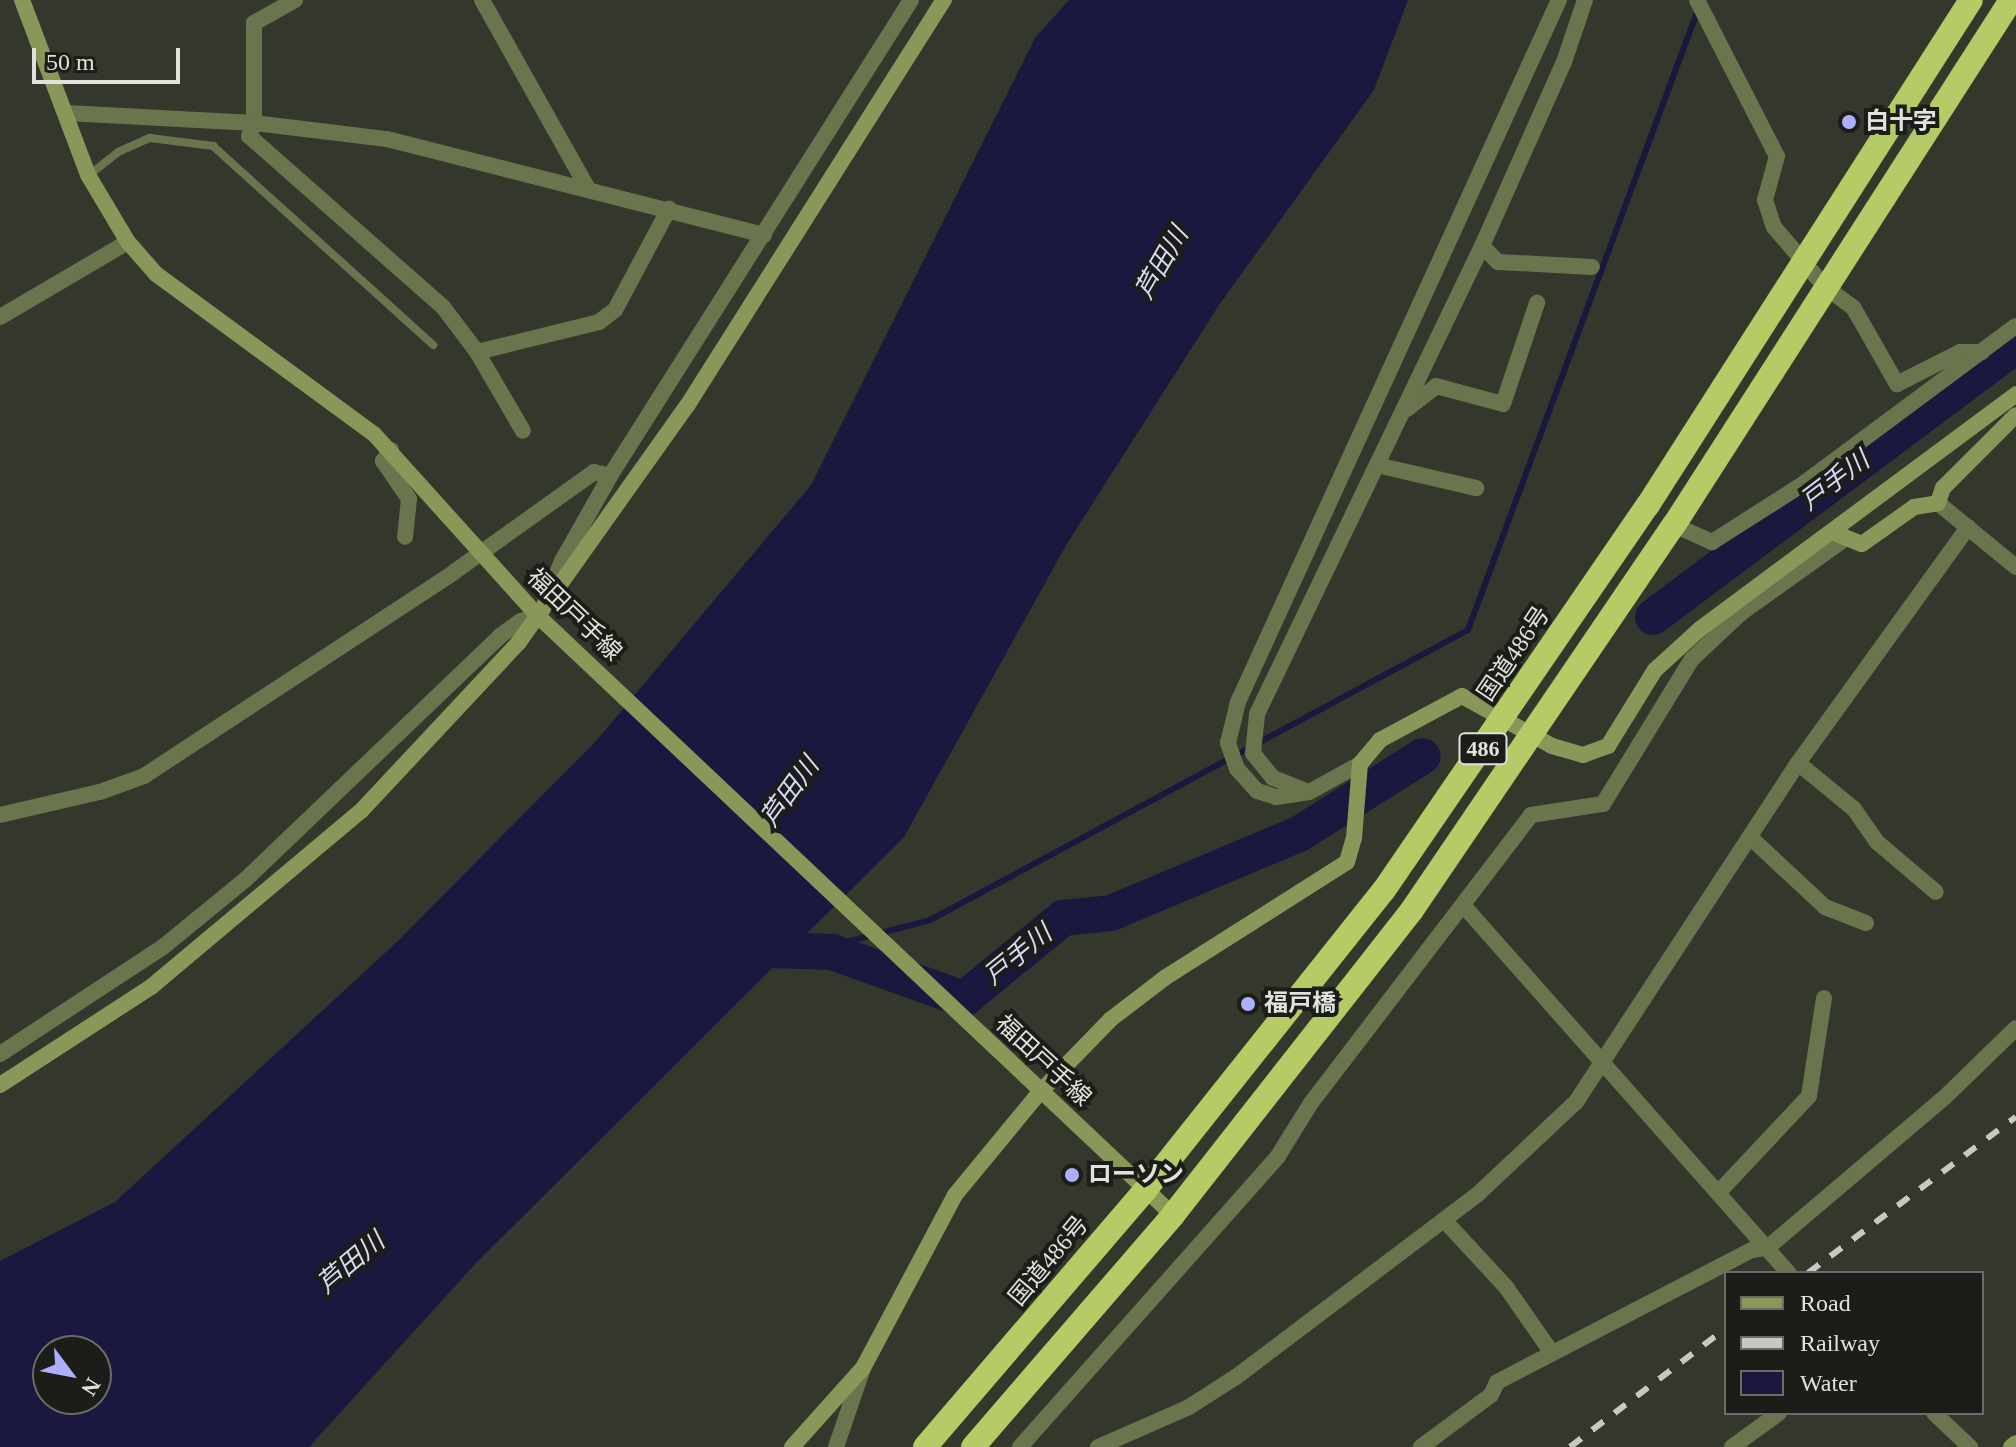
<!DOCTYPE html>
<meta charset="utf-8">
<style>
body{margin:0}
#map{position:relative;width:2016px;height:1447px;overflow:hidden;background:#34372c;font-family:"Times New Roman","Noto Sans JP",serif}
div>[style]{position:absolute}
.water>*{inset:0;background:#1a183e}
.stream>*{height:6px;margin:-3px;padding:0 3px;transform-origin:3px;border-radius:3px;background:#1a183e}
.river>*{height:36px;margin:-18px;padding:0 18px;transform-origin:18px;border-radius:18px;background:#1a183e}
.lane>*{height:8px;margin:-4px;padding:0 4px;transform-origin:4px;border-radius:4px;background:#6b754d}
.street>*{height:16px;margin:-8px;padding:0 8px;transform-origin:8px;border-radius:8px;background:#6b754d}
.secondary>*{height:16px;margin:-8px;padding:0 8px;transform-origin:8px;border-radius:8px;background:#899858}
.highway>*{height:24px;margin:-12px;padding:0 12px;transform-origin:12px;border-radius:12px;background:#b5cb65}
.rail>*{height:6px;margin-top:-3px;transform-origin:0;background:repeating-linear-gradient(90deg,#c7c9c1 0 14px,transparent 0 28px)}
.dots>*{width:22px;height:22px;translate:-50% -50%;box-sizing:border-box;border:4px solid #1c1d19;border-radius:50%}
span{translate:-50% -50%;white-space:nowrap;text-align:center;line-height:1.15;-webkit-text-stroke:8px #1c1d19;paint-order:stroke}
.shield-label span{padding:2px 6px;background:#1c1d19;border:2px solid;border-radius:6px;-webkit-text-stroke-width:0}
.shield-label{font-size:22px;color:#e0e2db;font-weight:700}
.poi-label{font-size:24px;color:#e0e2db;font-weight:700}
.left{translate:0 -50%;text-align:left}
.street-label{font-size:24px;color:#e0e2db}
.water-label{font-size:26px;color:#d7daf7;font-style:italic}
.legend{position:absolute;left:1724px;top:1271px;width:260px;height:144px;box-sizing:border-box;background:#1c1d19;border:2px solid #6a6c67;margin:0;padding:10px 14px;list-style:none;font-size:24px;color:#e0e2db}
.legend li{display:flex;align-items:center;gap:16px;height:40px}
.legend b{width:40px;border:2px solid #6a6c67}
.north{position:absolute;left:32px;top:1335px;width:80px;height:80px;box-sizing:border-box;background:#1c1d19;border:2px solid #6a6c67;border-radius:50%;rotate:122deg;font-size:22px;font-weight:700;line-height:32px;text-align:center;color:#e0e2db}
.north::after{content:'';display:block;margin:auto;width:28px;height:36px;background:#acaffb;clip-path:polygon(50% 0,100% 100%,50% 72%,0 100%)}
.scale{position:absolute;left:32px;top:48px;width:148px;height:36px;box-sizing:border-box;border:4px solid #e0e2db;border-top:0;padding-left:10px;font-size:24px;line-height:28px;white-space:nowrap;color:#e0e2db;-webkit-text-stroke:6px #1c1d19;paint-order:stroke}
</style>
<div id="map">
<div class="water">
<i style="clip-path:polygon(evenodd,1069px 0,1408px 0,1374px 90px,1219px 305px,1068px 542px,904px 837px,475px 1264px,309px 1447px,0 1447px,0 1261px,115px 1202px,399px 940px,596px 741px,811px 485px,1035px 38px,1069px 0,48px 1351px,96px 1351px,96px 1399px,48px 1399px,48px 1351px)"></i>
</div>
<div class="stream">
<i style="left:791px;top:945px;width:44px"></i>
<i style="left:835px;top:945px;width:98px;rotate:-14.7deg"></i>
<i style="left:930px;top:920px;width:611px;rotate:-28.33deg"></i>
<i style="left:1468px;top:630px;width:664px;rotate:-69.66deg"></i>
</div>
<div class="river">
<i style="left:1653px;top:617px;width:454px;rotate:-36.8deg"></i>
<i style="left:743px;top:949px;width:89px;rotate:1.9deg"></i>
<i style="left:832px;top:952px;width:140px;rotate:19.6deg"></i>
<i style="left:964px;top:999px;width:128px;rotate:-39.3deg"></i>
<i style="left:1063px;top:918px;width:48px;rotate:-5.9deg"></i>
<i style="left:1111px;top:913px;width:204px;rotate:-22.8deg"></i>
<i style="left:1299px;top:834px;width:146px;rotate:-32.2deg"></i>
</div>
<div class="lane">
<i style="left:89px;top:175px;width:37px;rotate:-38deg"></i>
<i style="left:118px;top:152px;width:35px;rotate:-24deg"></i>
<i style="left:150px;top:138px;width:64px;rotate:7.2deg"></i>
<i style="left:213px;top:146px;width:297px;rotate:42.1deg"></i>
</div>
<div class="street">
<i style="left:295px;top:0;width:47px;rotate:150.7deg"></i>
<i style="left:254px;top:23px;width:100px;rotate:90deg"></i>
<i style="left:254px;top:123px;width:14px;rotate:111deg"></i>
<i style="left:249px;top:136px;width:259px;rotate:41.4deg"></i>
<i style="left:443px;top:307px;width:56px;rotate:52.9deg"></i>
<i style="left:477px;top:352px;width:91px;rotate:59.8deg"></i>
<i style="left:482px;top:0;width:217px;rotate:60.7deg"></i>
<i style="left:1697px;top:0;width:175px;rotate:62.9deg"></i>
<i style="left:1777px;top:156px;width:46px;rotate:105.3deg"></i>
<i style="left:1765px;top:200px;width:28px;rotate:72deg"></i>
<i style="left:1774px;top:227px;width:79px;rotate:49.6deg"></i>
<i style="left:1825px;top:287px;width:34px;rotate:36deg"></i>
<i style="left:1853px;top:307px;width:89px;rotate:60.3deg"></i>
<i style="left:1897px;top:384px;width:71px;rotate:-26.9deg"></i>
<i style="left:1960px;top:352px;width:22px"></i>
<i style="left:67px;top:113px;width:187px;rotate:3.1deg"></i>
<i style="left:254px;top:123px;width:134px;rotate:6.9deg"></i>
<i style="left:387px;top:139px;width:389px;rotate:14.3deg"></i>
<i style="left:1482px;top:246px;width:23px;rotate:45deg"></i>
<i style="left:1498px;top:262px;width:94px;rotate:3deg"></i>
<i style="left:0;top:317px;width:148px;rotate:-30.4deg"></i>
<i style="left:477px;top:352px;width:126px;rotate:-13.8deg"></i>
<i style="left:599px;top:322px;width:20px;rotate:-37deg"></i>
<i style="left:615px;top:310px;width:115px;rotate:-61.9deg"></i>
<i style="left:1407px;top:409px;width:37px;rotate:-38deg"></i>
<i style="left:1436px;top:386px;width:69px;rotate:15deg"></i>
<i style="left:1503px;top:404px;width:107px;rotate:-71.4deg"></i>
<i style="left:391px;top:450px;width:14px;rotate:126deg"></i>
<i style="left:383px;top:461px;width:46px;rotate:55.6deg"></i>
<i style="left:409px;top:499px;width:38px;rotate:96deg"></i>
<i style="left:1377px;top:465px;width:102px;rotate:13.1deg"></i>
<i style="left:1938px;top:503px;width:101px;rotate:39.4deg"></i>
<i style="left:1674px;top:525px;width:42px;rotate:24.1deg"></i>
<i style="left:1712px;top:542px;width:108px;rotate:-32.5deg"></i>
<i style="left:1803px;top:484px;width:265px;rotate:-36.6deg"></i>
<i style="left:1798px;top:763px;width:72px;rotate:39.4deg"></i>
<i style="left:1854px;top:809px;width:40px;rotate:55.1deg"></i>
<i style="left:1877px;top:842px;width:77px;rotate:40.3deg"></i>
<i style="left:1360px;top:764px;width:58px;rotate:151.2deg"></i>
<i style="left:1309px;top:792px;width:33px;rotate:171deg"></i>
<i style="left:1276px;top:797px;width:20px;rotate:-162deg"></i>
<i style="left:1257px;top:791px;width:30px;rotate:-132deg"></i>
<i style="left:1237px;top:769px;width:28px;rotate:-109deg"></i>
<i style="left:1228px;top:743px;width:42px;rotate:-76.3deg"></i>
<i style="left:1238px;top:702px;width:772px;rotate:-65.43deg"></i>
<i style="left:1308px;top:792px;width:38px;rotate:-158deg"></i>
<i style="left:1273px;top:778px;width:32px;rotate:-129deg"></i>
<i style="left:1253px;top:753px;width:39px;rotate:-84deg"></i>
<i style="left:1257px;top:714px;width:519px;rotate:-64.32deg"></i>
<i style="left:1482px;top:246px;width:201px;rotate:-66deg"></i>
<i style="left:1564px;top:62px;width:65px;rotate:-71.3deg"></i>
<i style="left:0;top:815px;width:103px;rotate:-13deg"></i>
<i style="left:100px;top:792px;width:47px;rotate:-20deg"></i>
<i style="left:144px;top:776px;width:371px;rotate:-33.3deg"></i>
<i style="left:454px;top:572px;width:172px;rotate:-35.5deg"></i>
<i style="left:594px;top:472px;width:16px;rotate:14deg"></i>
<i style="left:1750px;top:837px;width:103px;rotate:43deg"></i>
<i style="left:1825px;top:907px;width:44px;rotate:21.3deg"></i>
<i style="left:1463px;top:905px;width:492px;rotate:48.5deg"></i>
<i style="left:0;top:1054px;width:195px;rotate:-33.3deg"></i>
<i style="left:163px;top:947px;width:107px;rotate:-39.3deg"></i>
<i style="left:246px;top:879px;width:352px;rotate:-43.7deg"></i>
<i style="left:500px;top:636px;width:26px;rotate:-36deg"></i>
<i style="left:521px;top:621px;width:18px;rotate:-13deg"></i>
<i style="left:539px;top:617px;width:61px;rotate:-67.7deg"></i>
<i style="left:562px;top:561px;width:98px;rotate:-60.5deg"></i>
<i style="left:610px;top:476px;width:563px;rotate:-57.69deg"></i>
<i style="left:1718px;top:1193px;width:133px;rotate:-46.8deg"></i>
<i style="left:1809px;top:1096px;width:99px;rotate:-81.3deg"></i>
<i style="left:1444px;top:1220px;width:91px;rotate:47.2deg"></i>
<i style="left:1506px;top:1287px;width:80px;rotate:55.1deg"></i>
<i style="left:1934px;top:1413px;width:50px;rotate:43.4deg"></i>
<i style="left:836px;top:1447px;width:83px;rotate:-71.1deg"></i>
<i style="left:1020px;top:1447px;width:389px;rotate:-48.4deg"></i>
<i style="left:1278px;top:1156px;width:62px;rotate:-58.1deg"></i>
<i style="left:1311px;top:1103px;width:362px;rotate:-52.6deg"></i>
<i style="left:1531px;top:815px;width:73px;rotate:-8.7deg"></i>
<i style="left:1603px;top:804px;width:170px;rotate:-58.5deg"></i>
<i style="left:1692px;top:659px;width:67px;rotate:-43.2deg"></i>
<i style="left:1741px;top:613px;width:129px;rotate:-35.5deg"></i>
<i style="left:1098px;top:1447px;width:99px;rotate:-23.7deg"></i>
<i style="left:1189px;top:1407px;width:56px;rotate:-32.6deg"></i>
<i style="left:1236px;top:1377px;width:305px;rotate:-37.1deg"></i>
<i style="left:1479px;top:1193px;width:133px;rotate:-43.2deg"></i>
<i style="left:1576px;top:1102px;width:405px;rotate:-56.8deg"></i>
<i style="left:1798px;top:763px;width:291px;rotate:-54.2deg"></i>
<i style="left:1421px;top:1447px;width:87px;rotate:-36.6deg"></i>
<i style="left:1491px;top:1395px;width:14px;rotate:-65deg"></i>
<i style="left:1497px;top:1382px;width:287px;rotate:-27.4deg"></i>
<i style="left:1752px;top:1250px;width:15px;rotate:-8deg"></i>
<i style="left:1767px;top:1248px;width:232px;rotate:-40.3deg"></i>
<i style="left:1944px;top:1098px;width:100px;rotate:-44.2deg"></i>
<i style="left:1732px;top:1447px;width:58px;rotate:-35.9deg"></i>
</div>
<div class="secondary">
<i style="left:22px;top:0;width:187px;rotate:69.3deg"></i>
<i style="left:88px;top:175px;width:78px;rotate:59.2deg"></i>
<i style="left:128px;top:242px;width:43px;rotate:48.8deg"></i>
<i style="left:156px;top:274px;width:270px;rotate:36.3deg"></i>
<i style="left:374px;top:434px;width:246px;rotate:48deg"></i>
<i style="left:539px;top:617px;width:872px;rotate:43.33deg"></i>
<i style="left:1832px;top:532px;width:32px;rotate:22deg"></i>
<i style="left:1862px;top:544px;width:64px;rotate:-35.4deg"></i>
<i style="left:1914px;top:507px;width:24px;rotate:-9deg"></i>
<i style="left:1938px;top:503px;width:16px;rotate:-72deg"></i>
<i style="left:1943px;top:488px;width:103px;rotate:-45deg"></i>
<i style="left:0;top:1085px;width:180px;rotate:-33deg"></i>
<i style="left:151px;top:987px;width:274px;rotate:-40deg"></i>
<i style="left:361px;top:811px;width:231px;rotate:-46.9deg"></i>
<i style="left:519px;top:642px;width:290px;rotate:-54.6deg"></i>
<i style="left:687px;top:406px;width:481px;rotate:-57.7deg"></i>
<i style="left:792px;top:1447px;width:106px;rotate:-48.1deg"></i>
<i style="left:863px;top:1368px;width:196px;rotate:-62deg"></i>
<i style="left:955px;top:1195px;width:134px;rotate:-50.5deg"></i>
<i style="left:1040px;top:1092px;width:102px;rotate:-45.8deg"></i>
<i style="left:1111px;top:1019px;width:69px;rotate:-37.4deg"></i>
<i style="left:1166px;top:977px;width:214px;rotate:-32.4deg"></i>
<i style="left:1347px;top:862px;width:25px;rotate:-74deg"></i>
<i style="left:1354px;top:838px;width:74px;rotate:-85.4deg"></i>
<i style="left:1360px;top:764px;width:31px;rotate:-50deg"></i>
<i style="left:1380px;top:740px;width:93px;rotate:-28.2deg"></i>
<i style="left:1462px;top:696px;width:103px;rotate:29.1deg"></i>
<i style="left:1552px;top:746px;width:32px;rotate:16deg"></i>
<i style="left:1583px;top:755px;width:27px;rotate:-20deg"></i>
<i style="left:1608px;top:746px;width:89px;rotate:-58.3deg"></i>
<i style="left:1655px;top:670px;width:61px;rotate:-42.3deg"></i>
<i style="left:1700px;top:629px;width:394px;rotate:-36.6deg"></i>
<i style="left:2011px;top:1447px;width:6px;rotate:-39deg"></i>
</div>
<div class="highway">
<i style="left:925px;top:1447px;width:340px;rotate:-49.4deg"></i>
<i style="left:1146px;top:1189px;width:382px;rotate:-51.5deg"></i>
<i style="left:1384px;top:890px;width:467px;rotate:-55.6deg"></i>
<i style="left:1648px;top:505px;width:599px;rotate:-57.4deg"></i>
<i style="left:973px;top:1447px;width:306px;rotate:-49.2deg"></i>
<i style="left:1173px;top:1215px;width:387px;rotate:-51.9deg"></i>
<i style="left:1412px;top:910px;width:466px;rotate:-55.8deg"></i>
<i style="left:1674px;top:525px;width:624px;rotate:-57.3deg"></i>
</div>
<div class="rail">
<i style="left:1808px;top:1273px;width:260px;rotate:-36.9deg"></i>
<i style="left:1570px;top:1447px;width:196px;rotate:-37.3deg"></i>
</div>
<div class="dots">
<i style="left:1849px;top:122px;background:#acaffb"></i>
<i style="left:1248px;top:1004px;background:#acaffb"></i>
<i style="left:1072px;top:1175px;background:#acaffb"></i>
</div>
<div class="shield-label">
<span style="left:1483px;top:749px">486</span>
</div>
<div class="poi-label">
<span class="left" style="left:1865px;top:122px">白十字</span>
<span class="left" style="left:1264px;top:1004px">福戸橋</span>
<span class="left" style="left:1088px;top:1175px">ローソン</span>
</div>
<div class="street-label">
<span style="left:574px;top:615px;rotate:44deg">福田戸手線</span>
<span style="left:1514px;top:654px;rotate:-56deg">国道486号</span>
<span style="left:1043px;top:1061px;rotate:43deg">福田戸手線</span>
<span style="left:1049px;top:1261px;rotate:-50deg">国道486号</span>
</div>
<div class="water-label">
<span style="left:1162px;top:263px;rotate:-60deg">芦田川</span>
<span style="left:1835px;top:481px;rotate:-37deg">戸手川</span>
<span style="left:790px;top:792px;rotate:-54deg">芦田川</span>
<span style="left:1018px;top:955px;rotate:-39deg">戸手川</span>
<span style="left:351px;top:1263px;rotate:-40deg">芦田川</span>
</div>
<ul class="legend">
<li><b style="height:10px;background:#899858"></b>Road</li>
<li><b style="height:10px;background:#c7c9c1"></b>Railway</li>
<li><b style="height:22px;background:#1a183e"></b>Water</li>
</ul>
<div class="north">N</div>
<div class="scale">50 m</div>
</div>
